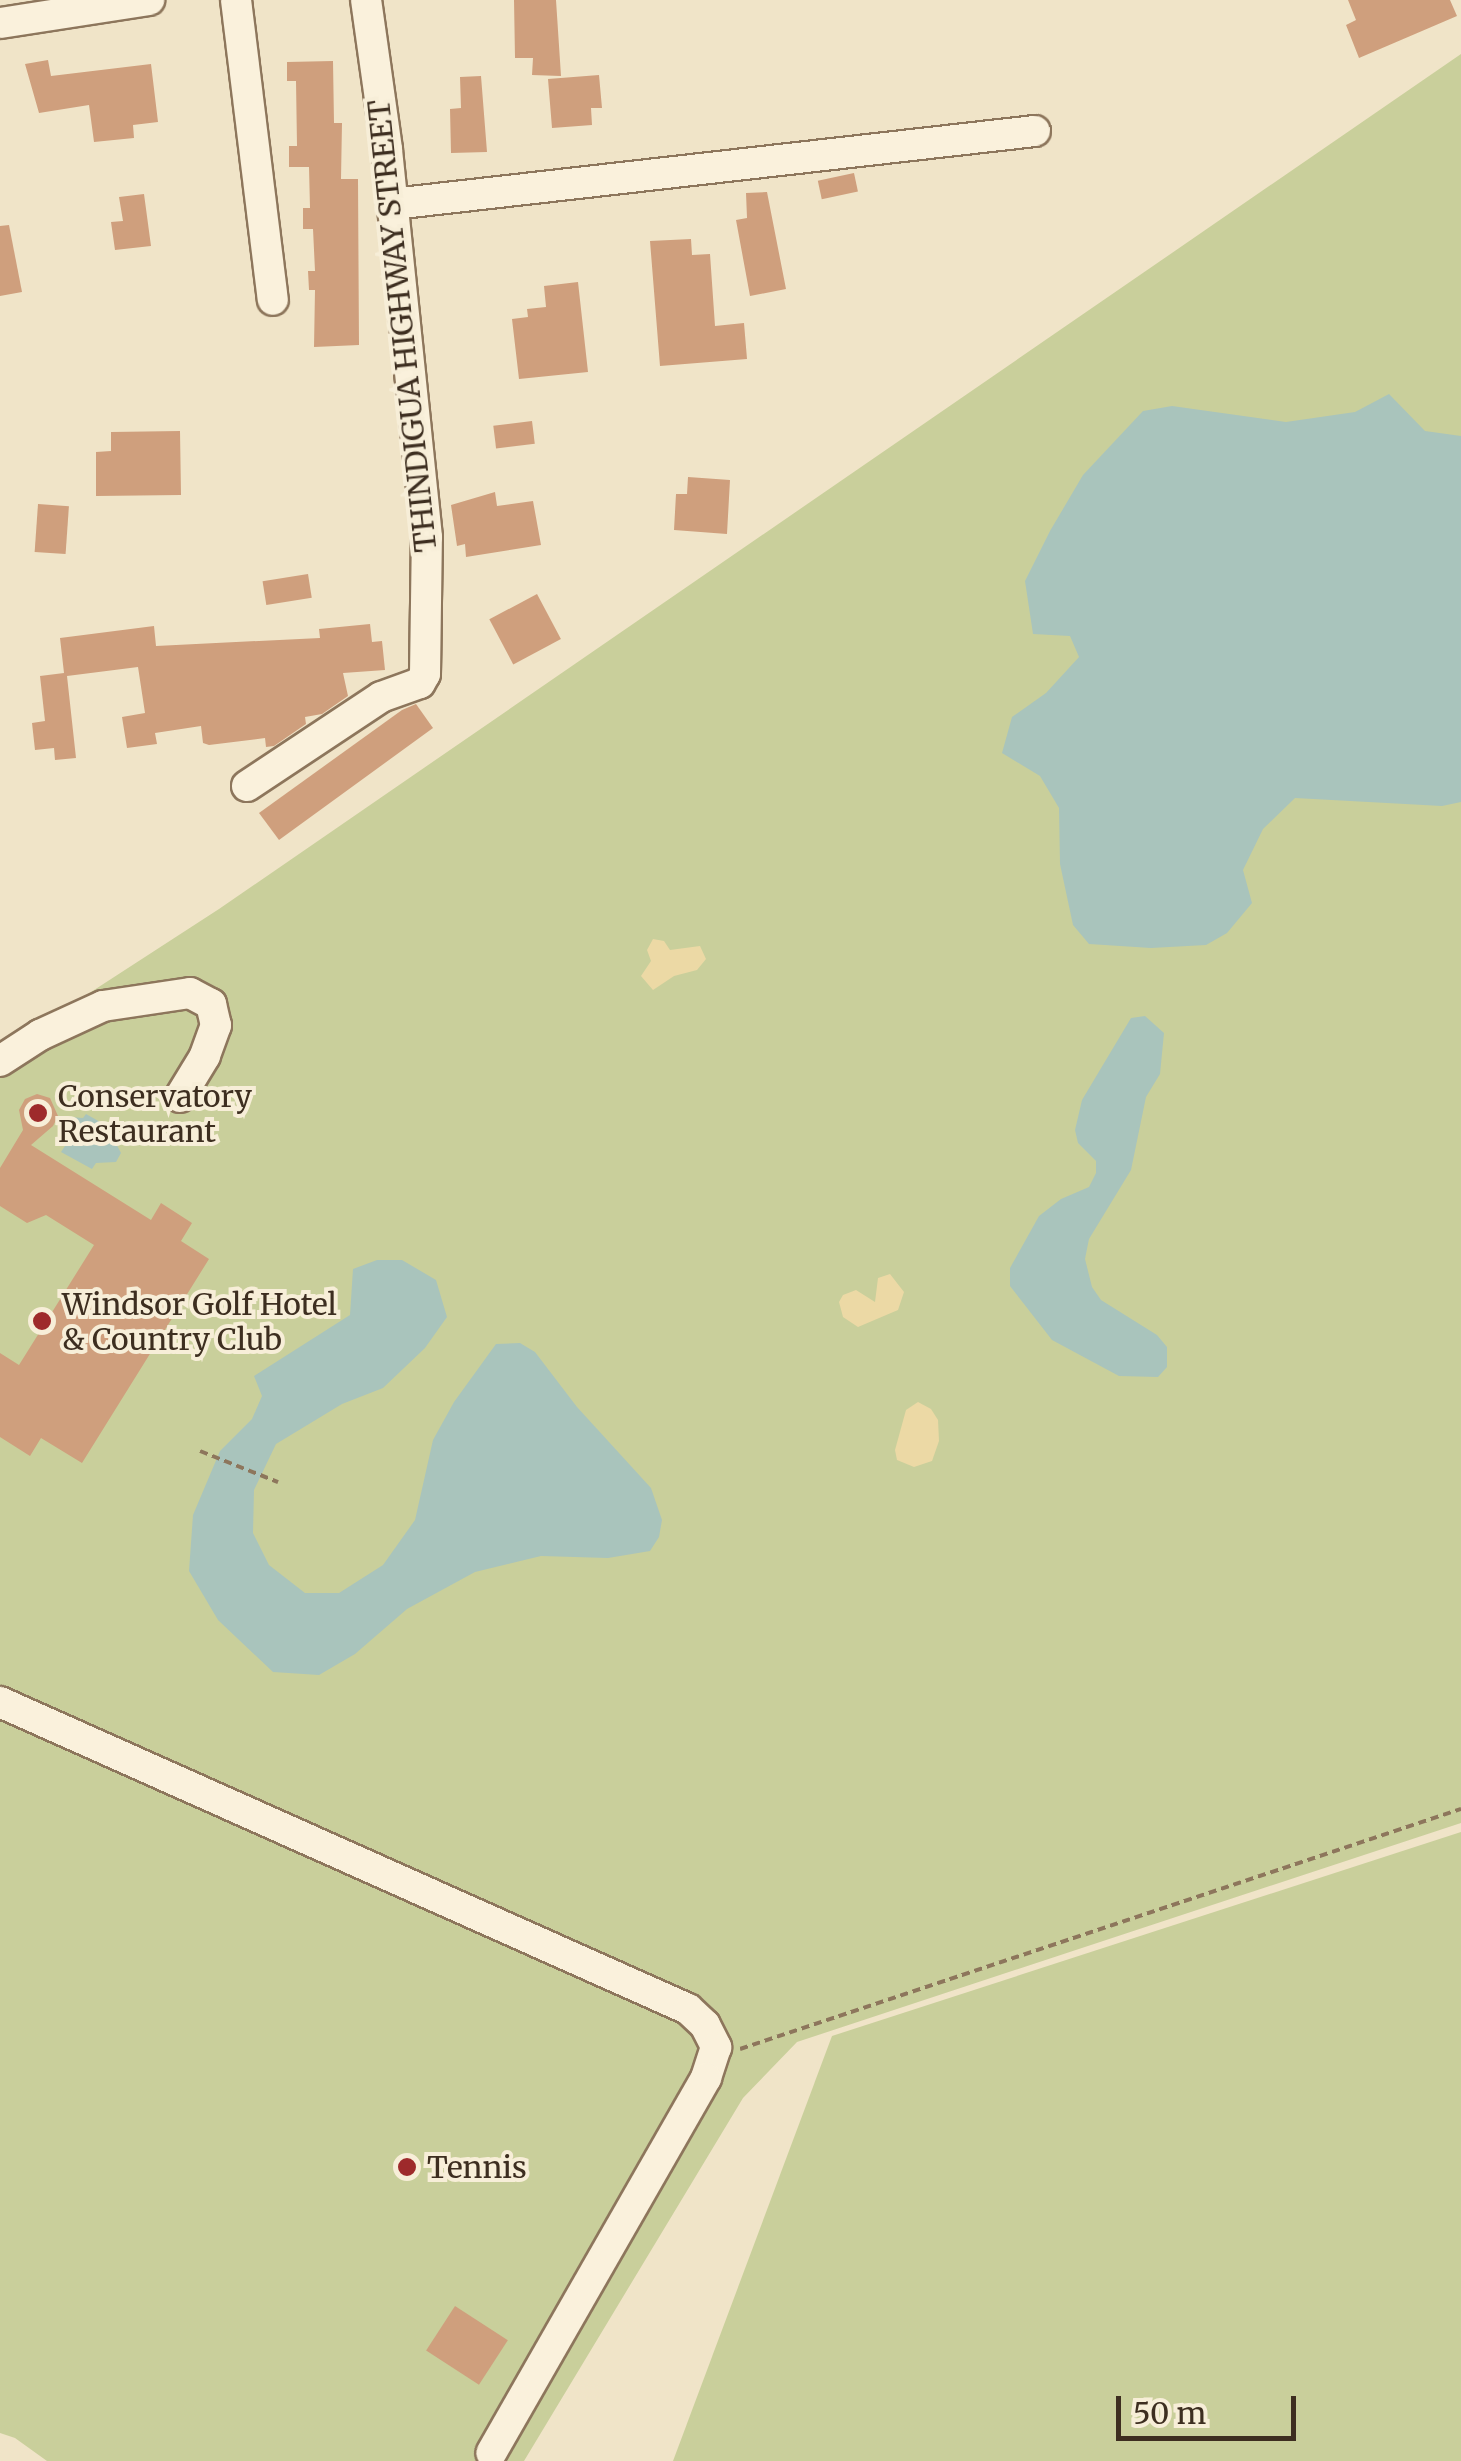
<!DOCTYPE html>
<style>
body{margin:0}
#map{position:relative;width:1461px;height:2461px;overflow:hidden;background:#f0e4c8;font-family:Merriweather,serif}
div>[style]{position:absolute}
.green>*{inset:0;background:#c9cf9b}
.sand>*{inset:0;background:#ecd9a5}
.water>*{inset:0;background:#a9c4bc}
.building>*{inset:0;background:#cf9f7d;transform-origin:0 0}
.path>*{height:4px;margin-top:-2px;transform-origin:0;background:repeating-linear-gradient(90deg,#8d765c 0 8px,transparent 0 13px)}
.roads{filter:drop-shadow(2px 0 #8d765c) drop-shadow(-2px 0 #8d765c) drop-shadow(0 2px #8d765c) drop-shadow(0 -2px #8d765c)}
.minor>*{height:30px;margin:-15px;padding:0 15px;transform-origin:15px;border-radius:15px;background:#faf1dc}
.dots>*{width:28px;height:28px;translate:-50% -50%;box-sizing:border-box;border:5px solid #f7eed8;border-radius:50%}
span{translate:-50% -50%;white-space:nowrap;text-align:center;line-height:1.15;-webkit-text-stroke:8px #f7eed8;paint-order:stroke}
.street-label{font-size:30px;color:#3d2e20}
.poi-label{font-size:30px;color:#3d2e20}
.left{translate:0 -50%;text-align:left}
.scale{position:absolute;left:1116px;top:2396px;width:180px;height:45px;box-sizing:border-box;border:5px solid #3d2e20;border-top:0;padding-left:12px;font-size:30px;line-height:35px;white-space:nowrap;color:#3d2e20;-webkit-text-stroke:8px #f7eed8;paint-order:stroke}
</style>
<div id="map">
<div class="green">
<i style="clip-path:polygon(1461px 54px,1461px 1823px,797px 2042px,743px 2098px,524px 2461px,47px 2461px,15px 2438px,0 2433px,0 1051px,219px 909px)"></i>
<i style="clip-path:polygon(1461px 1832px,1461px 2461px,673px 2461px,832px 2036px)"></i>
</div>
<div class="sand">
<i style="clip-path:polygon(653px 939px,664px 941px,670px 950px,700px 946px,706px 959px,697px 970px,674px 976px,653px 990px,641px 976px,651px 961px,647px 950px)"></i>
<i style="clip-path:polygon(890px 1274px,904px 1292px,898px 1310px,858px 1327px,843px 1317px,839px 1302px,843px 1295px,856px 1290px,875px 1302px,878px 1278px)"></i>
<i style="clip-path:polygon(918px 1402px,931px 1409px,938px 1420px,939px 1441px,932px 1461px,914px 1467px,897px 1460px,895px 1450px,906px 1410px)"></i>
</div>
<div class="water">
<i style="clip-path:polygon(1389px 394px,1425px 431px,1461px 436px,1461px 802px,1442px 806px,1295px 798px,1263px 829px,1243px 870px,1252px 903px,1227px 933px,1206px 945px,1151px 948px,1089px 944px,1073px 925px,1060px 864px,1059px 808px,1040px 776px,1002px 753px,1012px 717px,1046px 693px,1079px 657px,1070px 636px,1033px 634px,1025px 581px,1050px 531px,1083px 475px,1143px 411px,1172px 406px,1286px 422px,1355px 412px)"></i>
<i style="clip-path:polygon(1145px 1016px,1164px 1033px,1160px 1074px,1146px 1097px,1131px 1170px,1089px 1239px,1085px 1259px,1092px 1287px,1101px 1300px,1157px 1335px,1167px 1347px,1167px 1367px,1158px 1377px,1119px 1376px,1052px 1340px,1010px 1286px,1010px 1268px,1039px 1216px,1061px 1199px,1089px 1187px,1096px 1173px,1096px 1161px,1078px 1143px,1075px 1130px,1082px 1100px,1131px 1018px)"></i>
<i style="clip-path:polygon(86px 1114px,116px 1131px,112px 1136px,121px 1153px,116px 1162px,96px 1163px,92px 1169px,61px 1152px,65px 1146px,58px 1138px,61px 1122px,70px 1117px,83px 1118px)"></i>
<i style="clip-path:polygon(377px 1260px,402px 1260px,436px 1280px,447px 1317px,425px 1348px,383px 1388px,342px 1404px,276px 1444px,254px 1490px,253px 1533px,269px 1565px,305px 1593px,339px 1593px,383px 1565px,415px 1520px,433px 1440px,454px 1402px,496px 1344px,520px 1343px,535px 1352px,577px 1407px,651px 1488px,662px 1520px,659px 1537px,650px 1551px,608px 1558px,541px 1556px,475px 1572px,407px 1609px,355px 1654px,319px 1675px,273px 1672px,218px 1620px,189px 1571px,193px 1515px,220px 1451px,252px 1419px,262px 1396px,254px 1376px,350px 1315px,353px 1269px)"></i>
</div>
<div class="building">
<i style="clip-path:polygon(514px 0,556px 0,561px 76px,532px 75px,533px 58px,515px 58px)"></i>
<i style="clip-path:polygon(1348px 0,1450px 0,1457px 16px,1359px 58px,1346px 25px,1356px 20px)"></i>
<i style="clip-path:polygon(48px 60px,51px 76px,151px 64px,158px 122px,133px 125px,134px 138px,94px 142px,89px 105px,39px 113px,25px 64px)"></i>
<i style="clip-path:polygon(333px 61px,334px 123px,342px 123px,341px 179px,358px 179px,359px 345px,314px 347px,315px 290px,309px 290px,308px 271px,315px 271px,313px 229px,303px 229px,303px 208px,310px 208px,309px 167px,289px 167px,289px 146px,297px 146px,296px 81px,287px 81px,287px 62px)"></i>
<i style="clip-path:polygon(599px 75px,602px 108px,591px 108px,592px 125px,552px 128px,548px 79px)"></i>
<i style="clip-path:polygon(481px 76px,487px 152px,451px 153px,450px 109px,461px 108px,460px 77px)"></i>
<i style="left:854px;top:173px;width:19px;height:37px;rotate:78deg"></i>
<i style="clip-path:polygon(767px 192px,786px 289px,750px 296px,736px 220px,747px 218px,746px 193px)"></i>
<i style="clip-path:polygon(144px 194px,151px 246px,115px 250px,111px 222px,123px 221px,119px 197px)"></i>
<i style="clip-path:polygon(9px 225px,22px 292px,0 296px,0 226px)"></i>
<i style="clip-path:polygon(691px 239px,692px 255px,710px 254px,715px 326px,744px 323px,747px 359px,660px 366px,650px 241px)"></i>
<i style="clip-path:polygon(578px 282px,588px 372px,519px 379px,512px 319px,528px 317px,527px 309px,546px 307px,544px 286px)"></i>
<i style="left:532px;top:421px;width:23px;height:39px;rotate:83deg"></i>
<i style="clip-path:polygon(180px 431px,181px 495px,96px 496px,96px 452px,111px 451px,111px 432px)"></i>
<i style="clip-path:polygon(688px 477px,730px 480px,727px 534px,674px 530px,676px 494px,687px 494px)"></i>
<i style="clip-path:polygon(495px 492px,497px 506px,533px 501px,541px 545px,466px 557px,465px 544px,457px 546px,451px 505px)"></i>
<i style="left:38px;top:504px;width:31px;height:48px;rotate:4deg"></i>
<i style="left:308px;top:574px;width:24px;height:46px;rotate:81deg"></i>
<i style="left:537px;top:594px;width:51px;height:54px;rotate:62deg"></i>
<i style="clip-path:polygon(370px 624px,372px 642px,382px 641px,385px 670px,343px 673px,348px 696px,322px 714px,305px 717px,306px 724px,274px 746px,266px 747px,265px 738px,209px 745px,203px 743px,201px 726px,155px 733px,157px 744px,127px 748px,122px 717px,145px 713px,138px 667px,67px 676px,76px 758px,55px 760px,54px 748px,35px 750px,32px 723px,45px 721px,40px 676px,64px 673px,60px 638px,154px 626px,156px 646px,320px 638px,319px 629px)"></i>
<i style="clip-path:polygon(416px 704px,433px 728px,279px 840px,259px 813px,402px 710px)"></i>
<i style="clip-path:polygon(37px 1094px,50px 1098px,58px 1116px,53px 1126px,31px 1145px,151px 1220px,161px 1203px,192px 1223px,181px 1241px,209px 1259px,82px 1463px,41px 1438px,30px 1456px,0 1437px,0 1353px,19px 1365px,94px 1245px,46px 1215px,27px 1223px,0 1206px,0 1168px,23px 1130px,19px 1110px,25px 1099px)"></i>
<i style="left:455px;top:2306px;width:63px;height:53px;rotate:33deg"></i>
</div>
<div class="path">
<i style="left:200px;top:1451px;width:84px;rotate:21.7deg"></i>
<i style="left:740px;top:2049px;width:760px;rotate:-18.41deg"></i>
</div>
<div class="roads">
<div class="minor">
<i style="left:236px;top:0;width:302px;rotate:83deg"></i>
<i style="left:0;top:23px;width:151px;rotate:-8.8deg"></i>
<i style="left:393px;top:204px;width:646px;rotate:-6.49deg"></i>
<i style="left:247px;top:786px;width:161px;rotate:-33.6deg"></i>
<i style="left:381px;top:697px;width:41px;rotate:-19.7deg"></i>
<i style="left:420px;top:683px;width:10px;rotate:-61deg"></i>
<i style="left:425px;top:674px;width:137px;rotate:-89.2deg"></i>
<i style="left:427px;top:537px;width:390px;rotate:-95.9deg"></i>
<i style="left:387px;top:149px;width:150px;rotate:-98deg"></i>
<i style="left:0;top:1061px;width:48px;rotate:-33deg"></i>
<i style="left:40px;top:1035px;width:69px;rotate:-24.7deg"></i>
<i style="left:103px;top:1006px;width:88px;rotate:-8.5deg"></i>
<i style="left:190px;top:993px;width:24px;rotate:28deg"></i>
<i style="left:211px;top:1004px;width:22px;rotate:77deg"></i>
<i style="left:216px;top:1025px;width:33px;rotate:110deg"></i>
<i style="left:205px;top:1056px;width:48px;rotate:121.4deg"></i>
<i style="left:0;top:1702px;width:753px;rotate:24.05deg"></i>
<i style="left:688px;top:2009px;width:23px;rotate:43deg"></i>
<i style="left:705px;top:2025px;width:25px;rotate:63deg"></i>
<i style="left:716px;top:2047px;width:33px;rotate:108deg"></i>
<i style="left:706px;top:2078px;width:432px;rotate:119.8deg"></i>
</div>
</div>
<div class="dots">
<i style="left:38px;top:1113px;background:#9e2a2b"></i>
<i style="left:42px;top:1321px;background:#9e2a2b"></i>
<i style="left:407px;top:2167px;background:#9e2a2b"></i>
</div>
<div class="street-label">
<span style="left:402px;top:326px;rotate:-96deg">THINDIGUA HIGHWAY STREET</span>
</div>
<div class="poi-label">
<span class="left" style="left:58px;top:1113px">Conservatory<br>Restaurant</span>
<span class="left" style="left:62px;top:1321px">Windsor Golf Hotel<br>&amp; Country Club</span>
<span class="left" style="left:427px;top:2167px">Tennis</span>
</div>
<div class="scale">50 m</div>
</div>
